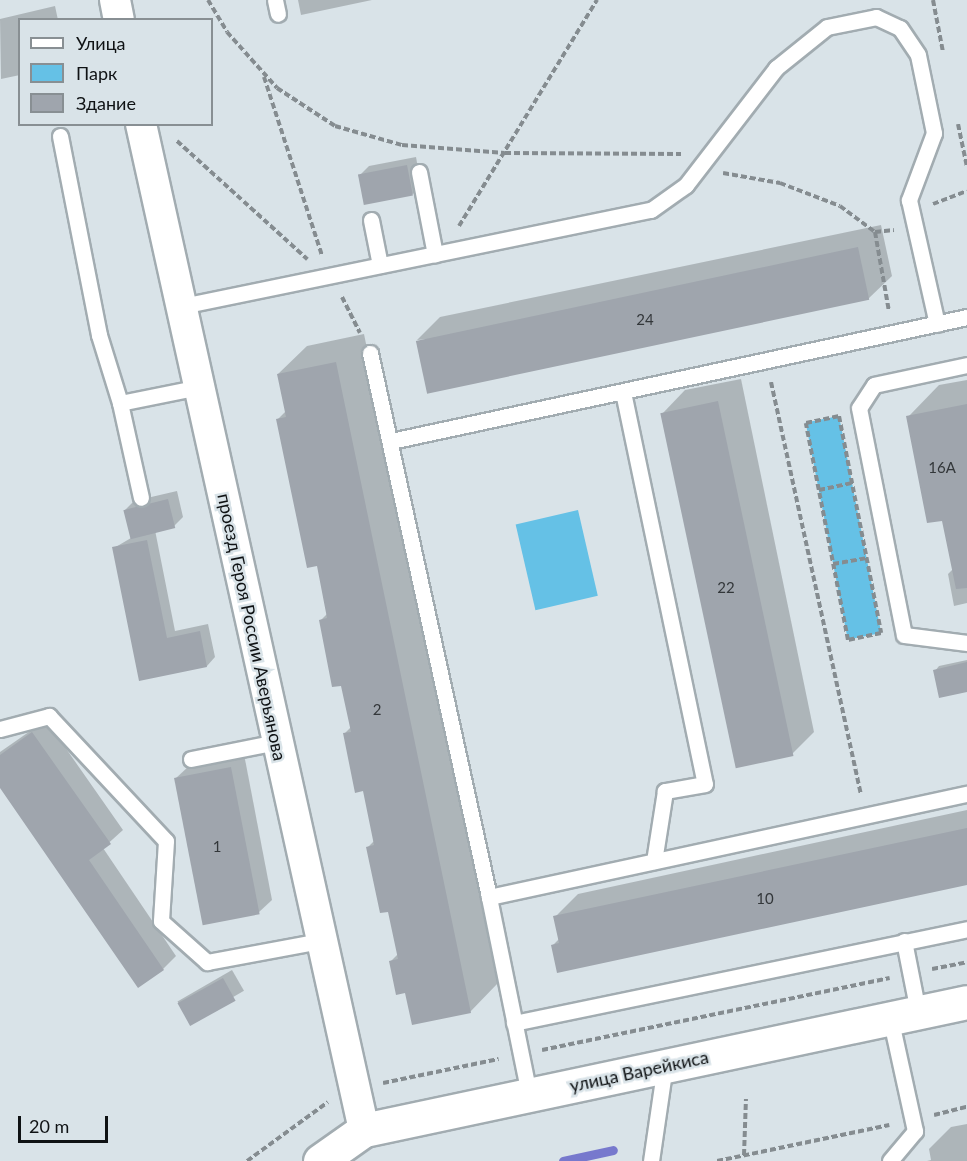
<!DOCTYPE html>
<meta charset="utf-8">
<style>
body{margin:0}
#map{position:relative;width:967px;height:1161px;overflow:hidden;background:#d9e3e8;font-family:Lato,sans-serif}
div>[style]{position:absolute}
.green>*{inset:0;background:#65c1e6;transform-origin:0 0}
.shadow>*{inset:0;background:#0003;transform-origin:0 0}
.stream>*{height:9px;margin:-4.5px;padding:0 4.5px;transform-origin:4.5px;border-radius:4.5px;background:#7779cd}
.building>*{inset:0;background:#9fa5ad;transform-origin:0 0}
.path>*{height:4px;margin-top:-2px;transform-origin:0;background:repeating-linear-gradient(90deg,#858c90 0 6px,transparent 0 9px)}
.roads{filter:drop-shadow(2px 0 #a2acb1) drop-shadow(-2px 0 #a2acb1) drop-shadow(0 2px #a2acb1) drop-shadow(0 -2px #a2acb1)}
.service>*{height:15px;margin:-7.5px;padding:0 7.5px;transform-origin:7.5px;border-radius:7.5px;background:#fff}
.minor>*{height:30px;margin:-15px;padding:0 15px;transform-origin:15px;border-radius:15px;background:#fff}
.secondary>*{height:33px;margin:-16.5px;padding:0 16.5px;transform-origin:16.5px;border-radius:16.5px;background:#fff}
span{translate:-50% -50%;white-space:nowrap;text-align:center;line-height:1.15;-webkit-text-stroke:5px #d9e3e8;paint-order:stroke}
.number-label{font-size:15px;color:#33373a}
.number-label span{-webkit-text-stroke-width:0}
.street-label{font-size:18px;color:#0f1214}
.legend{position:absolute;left:18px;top:18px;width:195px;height:108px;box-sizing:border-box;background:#d9e3e8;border:2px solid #888f93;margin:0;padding:8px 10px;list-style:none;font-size:18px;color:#0f1214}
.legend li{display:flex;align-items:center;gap:12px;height:30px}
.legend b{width:30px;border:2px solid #888f93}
.scale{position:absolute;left:18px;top:1116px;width:90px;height:27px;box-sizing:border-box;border:3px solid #0f1214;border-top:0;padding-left:8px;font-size:18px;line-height:21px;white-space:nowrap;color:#0f1214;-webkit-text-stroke:4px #d9e3e8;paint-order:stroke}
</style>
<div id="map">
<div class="green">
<i style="left:839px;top:416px;width:221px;height:34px;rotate:79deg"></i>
<i style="left:578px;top:510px;width:88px;height:64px;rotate:77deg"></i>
</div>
<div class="shadow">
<i style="clip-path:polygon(298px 0,372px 0,301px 15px)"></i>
<i style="clip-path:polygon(55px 6px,58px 20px,20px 20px,20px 75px,1px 79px,0 19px)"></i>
<i style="clip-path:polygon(416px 157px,421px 185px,413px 194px,360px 175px,369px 166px)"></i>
<i style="clip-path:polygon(881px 225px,892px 276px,868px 299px,417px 340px,440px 317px)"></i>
<i style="clip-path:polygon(364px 334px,498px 983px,470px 1012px,406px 991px,391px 961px,398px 954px,389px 910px,368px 847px,375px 840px,364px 790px,344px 734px,351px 727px,343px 684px,320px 621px,328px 613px,318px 564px,277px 420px,286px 411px,278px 374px,307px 346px)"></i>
<i style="clip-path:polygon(741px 379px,814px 732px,791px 755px,662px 414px,685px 390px)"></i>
<i style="clip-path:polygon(967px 380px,967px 603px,954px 606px,948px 574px,953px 569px,943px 519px,908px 417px,939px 385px)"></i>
<i style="clip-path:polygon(177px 491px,183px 517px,174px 526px,155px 530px,175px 631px,208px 624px,215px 657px,207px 666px,140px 679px,114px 548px,131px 538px,125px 510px,134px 501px)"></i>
<i style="clip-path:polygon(967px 660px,967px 691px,935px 671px,939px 666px)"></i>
<i style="clip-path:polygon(46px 720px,123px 830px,103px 848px,176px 956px,163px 969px,0 786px,0 752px)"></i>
<i style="clip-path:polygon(244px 754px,272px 900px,258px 913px,175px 779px,189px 766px)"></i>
<i style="clip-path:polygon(967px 810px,967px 883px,553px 945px,559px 939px,555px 917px,578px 894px)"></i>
<i style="left:232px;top:970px;width:24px;height:63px;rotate:60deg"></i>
<i style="clip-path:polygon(967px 1124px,967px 1161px,927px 1161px,931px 1160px,929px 1149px,951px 1127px)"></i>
</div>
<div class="stream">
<i style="left:563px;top:1161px;width:51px;rotate:-12.4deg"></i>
</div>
<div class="building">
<i style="left:407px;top:165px;width:31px;height:50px;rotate:79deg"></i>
<i style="left:858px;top:247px;width:54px;height:452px;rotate:78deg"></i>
<i style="clip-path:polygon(336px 362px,471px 1013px,412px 1025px,405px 993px,396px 995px,389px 961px,398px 959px,388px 912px,380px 913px,366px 847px,374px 845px,363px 791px,355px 793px,343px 733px,351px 732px,341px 686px,332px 687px,319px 620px,327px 618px,317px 566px,307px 568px,276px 419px,286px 417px,277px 374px)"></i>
<i style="left:718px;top:401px;width:363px;height:59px;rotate:78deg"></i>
<i style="clip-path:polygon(967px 404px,967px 588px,956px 589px,942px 521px,927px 523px,906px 416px)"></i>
<i style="left:168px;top:499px;width:30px;height:46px;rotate:76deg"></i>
<i style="clip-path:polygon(147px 540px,167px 638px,200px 631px,207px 667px,139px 681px,112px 547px)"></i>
<i style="clip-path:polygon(967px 662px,967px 692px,939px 698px,933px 670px)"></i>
<i style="clip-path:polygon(32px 732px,111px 844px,89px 860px,164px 970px,138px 988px,0 788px,0 755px)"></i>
<i style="left:231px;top:767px;width:150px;height:58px;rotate:79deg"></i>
<i style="clip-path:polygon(967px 828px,967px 885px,557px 973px,551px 945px,559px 943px,553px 916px)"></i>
<i style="left:223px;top:978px;width:26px;height:52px;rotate:61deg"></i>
</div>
<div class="path">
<i style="left:208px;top:0;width:37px;rotate:59deg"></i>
<i style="left:227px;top:32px;width:75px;rotate:48.2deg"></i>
<i style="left:277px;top:88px;width:69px;rotate:33.2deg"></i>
<i style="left:335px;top:126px;width:70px;rotate:15.8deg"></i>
<i style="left:402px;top:145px;width:103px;rotate:4.4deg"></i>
<i style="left:505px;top:153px;width:176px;rotate:0.3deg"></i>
<i style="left:933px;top:0;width:53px;rotate:79.1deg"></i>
<i style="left:264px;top:77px;width:187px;rotate:72deg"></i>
<i style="left:958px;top:124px;width:44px;rotate:78.2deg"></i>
<i style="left:177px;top:141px;width:176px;rotate:42.2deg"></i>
<i style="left:723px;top:173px;width:58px;rotate:10deg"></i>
<i style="left:780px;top:183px;width:64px;rotate:21deg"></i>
<i style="left:840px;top:206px;width:44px;rotate:36.6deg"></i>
<i style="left:875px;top:232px;width:19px;rotate:-6deg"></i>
<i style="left:933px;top:204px;width:36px;rotate:-21deg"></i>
<i style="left:459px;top:226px;width:265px;rotate:-58.6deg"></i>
<i style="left:875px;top:232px;width:80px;rotate:80deg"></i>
<i style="left:342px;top:297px;width:40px;rotate:63.4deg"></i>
<i style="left:771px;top:382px;width:422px;rotate:77.7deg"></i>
<i style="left:839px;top:416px;width:221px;rotate:79deg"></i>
<i style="left:881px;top:633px;width:34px;rotate:168deg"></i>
<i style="left:848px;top:640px;width:221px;rotate:-101deg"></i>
<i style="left:806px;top:423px;width:34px;rotate:-12deg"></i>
<i style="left:819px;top:490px;width:33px;rotate:-12deg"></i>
<i style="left:833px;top:564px;width:34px;rotate:-10deg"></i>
<i style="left:932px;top:969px;width:36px;rotate:-11deg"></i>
<i style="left:542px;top:1050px;width:355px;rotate:-11.7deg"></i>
<i style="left:383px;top:1083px;width:118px;rotate:-11.7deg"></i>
<i style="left:934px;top:1115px;width:34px;rotate:-14deg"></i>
<i style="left:744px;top:1155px;width:56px;rotate:-88deg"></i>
<i style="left:247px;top:1161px;width:100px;rotate:-36.1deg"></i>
<i style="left:717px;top:1161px;width:176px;rotate:-11.8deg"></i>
</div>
<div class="roads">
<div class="service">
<i style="left:275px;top:0;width:14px;rotate:78deg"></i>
<i style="left:60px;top:136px;width:203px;rotate:78.9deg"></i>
<i style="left:99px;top:335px;width:71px;rotate:72.8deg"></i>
<i style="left:120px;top:403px;width:97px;rotate:77.5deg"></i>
<i style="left:419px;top:172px;width:84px;rotate:79deg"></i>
<i style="left:371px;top:220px;width:46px;rotate:78.7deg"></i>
<i style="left:182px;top:306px;width:479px;rotate:-11.6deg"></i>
<i style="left:651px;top:210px;width:43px;rotate:-35.5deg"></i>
<i style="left:686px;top:185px;width:148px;rotate:-52.4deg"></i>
<i style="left:776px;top:68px;width:65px;rotate:-38.8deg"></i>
<i style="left:827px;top:27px;width:50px;rotate:-11.5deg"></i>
<i style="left:876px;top:17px;width:26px;rotate:25deg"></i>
<i style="left:900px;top:28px;width:32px;rotate:56deg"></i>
<i style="left:918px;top:55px;width:80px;rotate:78.4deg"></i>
<i style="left:934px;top:133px;width:72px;rotate:110.5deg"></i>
<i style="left:909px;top:200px;width:127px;rotate:77.3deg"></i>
<i style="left:370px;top:353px;width:557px;rotate:77.66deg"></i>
<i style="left:967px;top:365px;width:95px;rotate:167.9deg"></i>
<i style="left:874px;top:385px;width:27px;rotate:123deg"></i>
<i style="left:859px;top:408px;width:231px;rotate:78.8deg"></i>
<i style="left:904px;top:635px;width:64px;rotate:7.2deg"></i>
<i style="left:623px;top:392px;width:400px;rotate:78.2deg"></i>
<i style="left:705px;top:784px;width:41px;rotate:170.1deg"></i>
<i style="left:665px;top:791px;width:71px;rotate:98.9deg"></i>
<i style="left:120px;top:403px;width:81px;rotate:-11.4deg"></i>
<i style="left:391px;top:441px;width:589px;rotate:-12.15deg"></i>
<i style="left:0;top:729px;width:51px;rotate:-14.9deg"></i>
<i style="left:49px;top:716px;width:171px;rotate:46.9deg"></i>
<i style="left:166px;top:841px;width:80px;rotate:93.6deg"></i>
<i style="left:161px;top:921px;width:62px;rotate:41.7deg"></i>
<i style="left:207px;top:962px;width:115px;rotate:-10.5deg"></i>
<i style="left:191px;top:759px;width:88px;rotate:-11.2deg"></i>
<i style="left:904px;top:941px;width:72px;rotate:78.8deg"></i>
<i style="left:890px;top:1017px;width:117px;rotate:77.6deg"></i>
<i style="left:915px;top:1131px;width:39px;rotate:130deg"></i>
<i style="left:514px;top:1023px;width:463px;rotate:-11.7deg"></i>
<i style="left:529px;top:1094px;width:201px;rotate:-101.5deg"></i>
<i style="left:489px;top:897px;width:489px;rotate:-12.2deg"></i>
<i style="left:651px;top:1161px;width:97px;rotate:-81.7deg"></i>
</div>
<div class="minor">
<i style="left:115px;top:0;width:20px;rotate:79deg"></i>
<i style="left:141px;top:124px;width:1030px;rotate:77.5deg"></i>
</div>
<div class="secondary">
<i style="left:320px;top:1161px;width:54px;rotate:-35.2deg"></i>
<i style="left:364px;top:1130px;width:616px;rotate:-11.98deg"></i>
</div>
</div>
<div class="number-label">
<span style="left:645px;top:320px">24</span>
<span style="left:942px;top:468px">16А</span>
<span style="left:726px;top:588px">22</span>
<span style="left:377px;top:710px">2</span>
<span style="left:217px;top:847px">1</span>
<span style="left:765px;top:899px">10</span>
</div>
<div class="street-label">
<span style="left:252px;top:627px;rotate:78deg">проезд Героя России Аверьянова</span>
<span style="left:639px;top:1071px;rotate:-12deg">улица Варейкиса</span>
</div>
<ul class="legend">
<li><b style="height:8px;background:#fff"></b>Улица</li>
<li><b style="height:16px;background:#65c1e6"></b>Парк</li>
<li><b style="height:16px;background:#9fa5ad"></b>Здание</li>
</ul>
<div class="scale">20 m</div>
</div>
